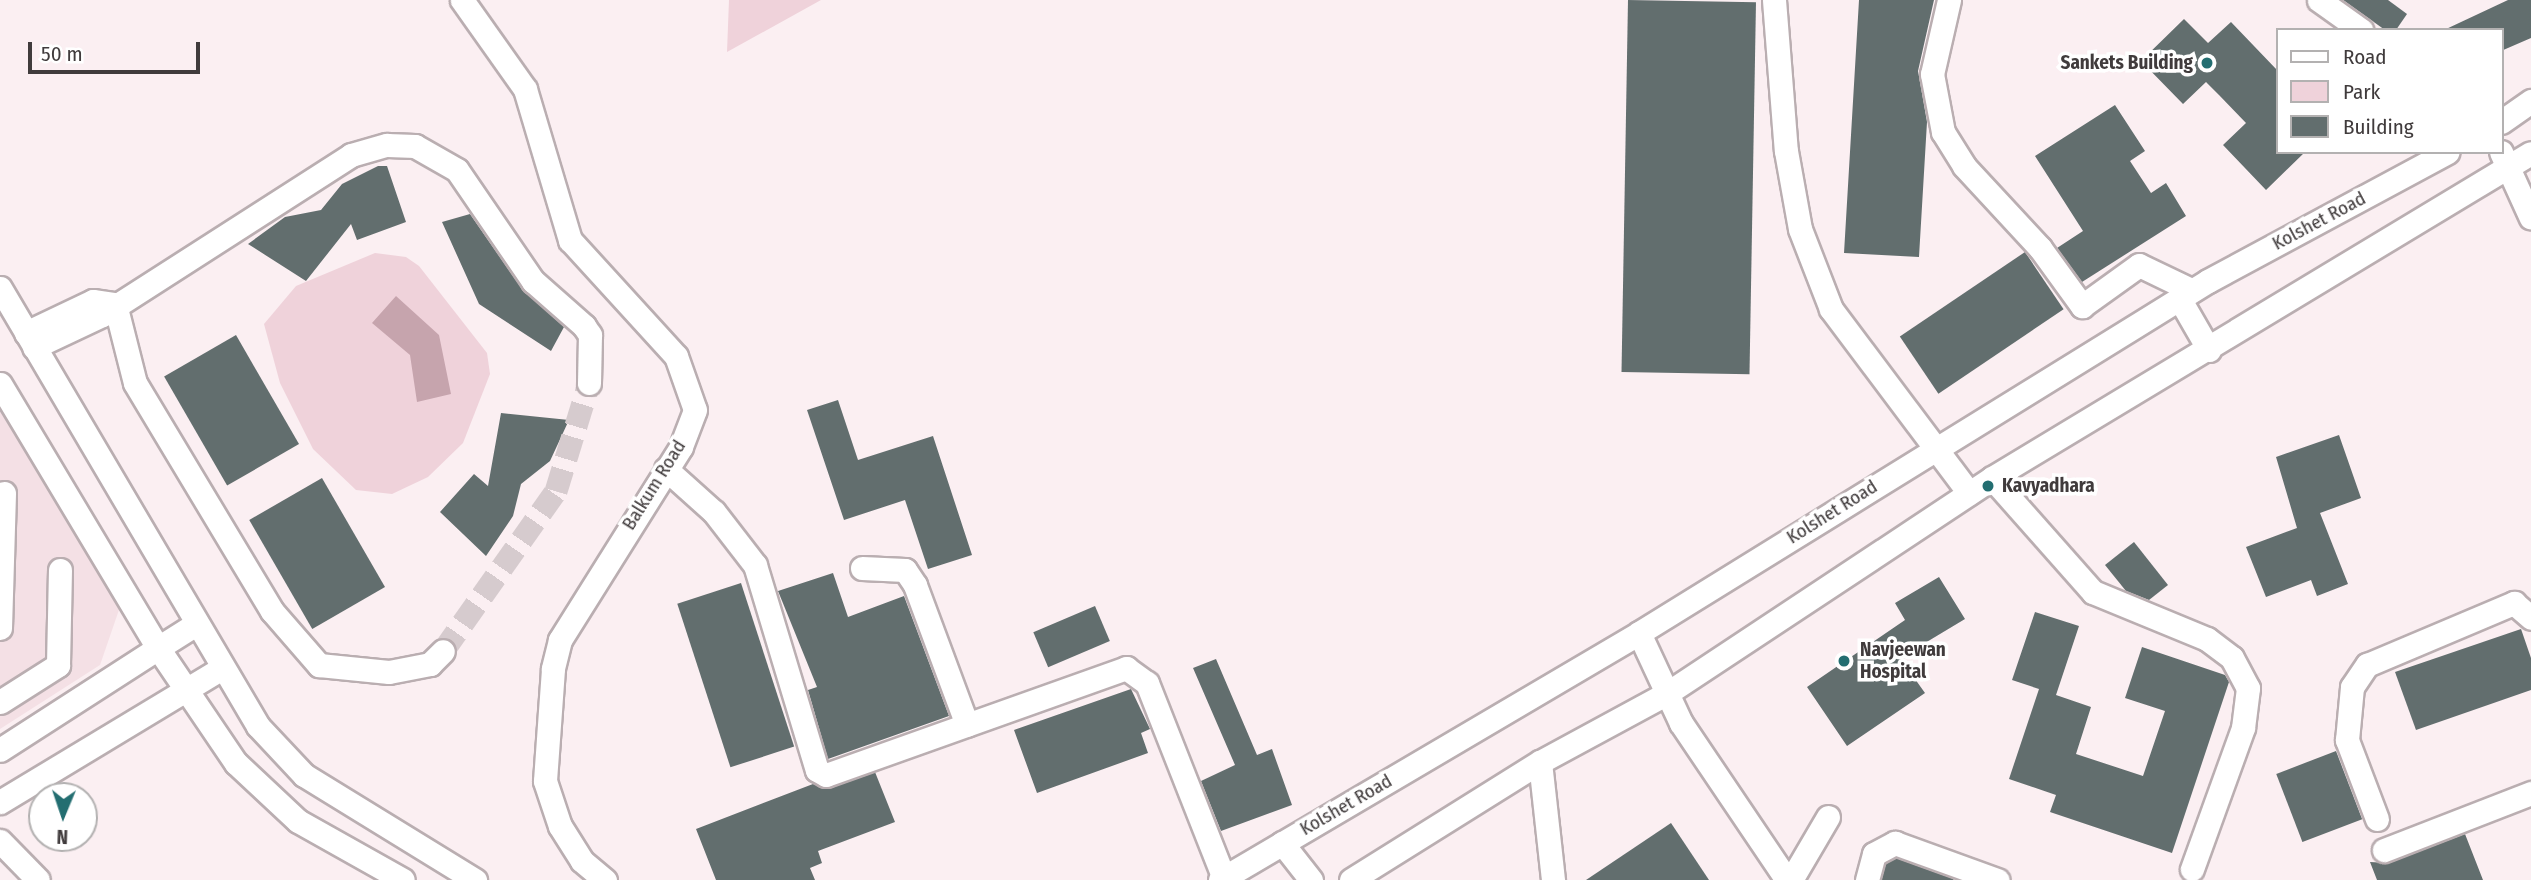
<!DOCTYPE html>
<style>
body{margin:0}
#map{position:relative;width:2531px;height:880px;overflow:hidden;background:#fbeff2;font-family:"Fira Sans Condensed",sans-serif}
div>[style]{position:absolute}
.built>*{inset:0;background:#f4e0e5}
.green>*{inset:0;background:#efd2da}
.water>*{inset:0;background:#c6a4ad}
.building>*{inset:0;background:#626e6e;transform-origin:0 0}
.minor-tunnel>*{height:23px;margin-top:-11.5px;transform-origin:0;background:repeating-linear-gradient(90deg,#d6cbce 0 23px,transparent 0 34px)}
.roads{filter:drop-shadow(2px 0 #baaeb1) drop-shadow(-2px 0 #baaeb1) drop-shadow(0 2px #baaeb1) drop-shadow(0 -2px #baaeb1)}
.minor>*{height:23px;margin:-11.5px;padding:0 11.5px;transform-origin:11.5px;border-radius:11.5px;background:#fff}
.dots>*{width:19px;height:19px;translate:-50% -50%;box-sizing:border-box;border:4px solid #fff;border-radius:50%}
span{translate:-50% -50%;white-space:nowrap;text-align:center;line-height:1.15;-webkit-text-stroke:7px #fff;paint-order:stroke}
.poi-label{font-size:19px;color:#403b3c;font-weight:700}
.right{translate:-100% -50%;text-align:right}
.left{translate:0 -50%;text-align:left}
.street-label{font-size:19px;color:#403b3c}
.legend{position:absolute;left:2276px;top:28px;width:228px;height:126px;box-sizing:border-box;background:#fff;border:2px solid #b3b1b1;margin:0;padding:9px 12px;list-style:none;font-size:21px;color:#403b3c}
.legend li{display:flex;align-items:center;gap:14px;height:35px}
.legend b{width:35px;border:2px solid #b3b1b1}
.north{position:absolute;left:28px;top:782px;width:70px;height:70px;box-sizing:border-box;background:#fff;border:2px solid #b3b1b1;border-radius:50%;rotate:182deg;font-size:19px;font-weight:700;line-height:28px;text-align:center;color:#403b3c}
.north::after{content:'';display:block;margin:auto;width:24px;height:32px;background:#236e71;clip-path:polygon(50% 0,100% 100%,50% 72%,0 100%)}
.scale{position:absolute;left:28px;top:42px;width:172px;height:32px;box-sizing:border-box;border:4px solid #403b3c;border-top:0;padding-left:9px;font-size:21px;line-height:24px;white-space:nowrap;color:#403b3c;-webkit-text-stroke:5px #fff;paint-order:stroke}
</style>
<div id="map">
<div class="built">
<i style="clip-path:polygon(0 401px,122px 601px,100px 665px,0 729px)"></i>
</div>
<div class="green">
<i style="clip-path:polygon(729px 0,821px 0,727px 52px)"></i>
<i style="clip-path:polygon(375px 253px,406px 257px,419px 266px,487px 353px,490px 374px,463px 443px,428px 477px,392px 494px,356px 490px,313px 449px,280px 383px,264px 324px,296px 286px)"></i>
</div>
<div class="water">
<i style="clip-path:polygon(396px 296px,439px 335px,451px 394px,417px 402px,410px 355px,372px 323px)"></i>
</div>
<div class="building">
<i style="left:1628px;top:0;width:128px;height:372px;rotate:1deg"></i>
<i style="clip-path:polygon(1859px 0,1934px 0,1918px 71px,1927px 122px,1919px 257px,1844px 253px)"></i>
<i style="clip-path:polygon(2343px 0,2388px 0,2407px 14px,2396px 30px,2385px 30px)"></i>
<i style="clip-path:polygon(2508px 0,2531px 0,2531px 38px,2501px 51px,2501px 30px,2444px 30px)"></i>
<i style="clip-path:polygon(2184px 19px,2208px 43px,2231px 22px,2277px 70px,2277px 152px,2305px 152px,2266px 190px,2223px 145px,2246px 123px,2219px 95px,2206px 82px,2183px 104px,2141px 61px)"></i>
<i style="clip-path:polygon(2115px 105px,2145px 151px,2130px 161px,2151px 193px,2166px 183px,2186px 216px,2082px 282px,2057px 248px,2083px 231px,2035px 156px)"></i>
<i style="clip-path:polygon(378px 166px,387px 166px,406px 222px,357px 240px,351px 224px,306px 281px,248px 244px,285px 217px,321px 210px,342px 184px)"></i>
<i style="clip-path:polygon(470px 214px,522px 289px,564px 327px,551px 351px,479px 304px,442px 222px)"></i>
<i style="left:2025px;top:252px;width:69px;height:151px;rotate:56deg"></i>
<i style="left:236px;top:335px;width:126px;height:83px;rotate:60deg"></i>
<i style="clip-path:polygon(838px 400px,858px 460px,933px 436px,972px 555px,928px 569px,905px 500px,844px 520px,807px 410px)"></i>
<i style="clip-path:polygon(501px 413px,569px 420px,550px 461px,521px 484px,513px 516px,486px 556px,440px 512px,474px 474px,488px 486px)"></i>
<i style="clip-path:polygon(2339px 435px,2361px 498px,2320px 513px,2348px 584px,2317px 596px,2311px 580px,2266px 597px,2246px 547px,2297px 528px,2276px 457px)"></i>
<i style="left:322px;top:478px;width:126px;height:84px;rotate:60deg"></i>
<i style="clip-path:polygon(2134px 542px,2168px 585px,2149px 600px,2126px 591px,2105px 565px)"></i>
<i style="clip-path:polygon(833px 573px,848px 617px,904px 596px,949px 716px,828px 759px,808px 690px,817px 687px,778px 591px)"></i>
<i style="clip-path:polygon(1939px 577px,1965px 619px,1900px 658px,1925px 693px,1847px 746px,1807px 687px,1905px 620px,1895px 603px)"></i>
<i style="left:741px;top:583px;width:172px;height:67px;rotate:72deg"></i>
<i style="left:1095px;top:606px;width:38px;height:67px;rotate:67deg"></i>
<i style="clip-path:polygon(2035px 612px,2079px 626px,2056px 695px,2091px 707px,2076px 754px,2143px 776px,2165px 711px,2125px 698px,2142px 647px,2225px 675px,2229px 682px,2172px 853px,2050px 812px,2056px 795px,2009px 779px,2039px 689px,2012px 680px)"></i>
<i style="clip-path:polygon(2521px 629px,2531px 658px,2531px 690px,2416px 730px,2395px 672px)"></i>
<i style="clip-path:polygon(1216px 659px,1257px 755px,1272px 749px,1292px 805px,1221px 831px,1201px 781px,1235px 765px,1193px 668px)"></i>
<i style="clip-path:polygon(1131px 689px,1150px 729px,1141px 733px,1148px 753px,1037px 793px,1014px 730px)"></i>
<i style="left:2336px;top:751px;width:73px;height:64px;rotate:69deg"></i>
<i style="clip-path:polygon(875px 772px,895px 822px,818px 851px,822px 863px,810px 868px,815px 880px,716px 880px,696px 829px,813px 784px,830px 788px)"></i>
<i style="clip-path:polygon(1671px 823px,1709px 880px,1586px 880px)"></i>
<i style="clip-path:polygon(2465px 834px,2483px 880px,2377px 880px,2370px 862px,2389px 863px)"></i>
<i style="clip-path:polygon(1896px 858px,1954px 879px,1953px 880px,1881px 880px,1886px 863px)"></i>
</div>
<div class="minor-tunnel">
<i style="left:443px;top:651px;width:196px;rotate:-54.8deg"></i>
<i style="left:556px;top:491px;width:113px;rotate:-73deg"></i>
</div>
<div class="roads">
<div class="minor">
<i style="left:462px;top:0;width:109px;rotate:54.7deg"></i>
<i style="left:525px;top:89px;width:158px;rotate:73.4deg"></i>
<i style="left:570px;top:240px;width:157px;rotate:47.6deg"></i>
<i style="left:676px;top:356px;width:57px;rotate:70.6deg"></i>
<i style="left:695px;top:410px;width:40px;rotate:111deg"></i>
<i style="left:681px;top:447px;width:228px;rotate:122.1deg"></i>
<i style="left:560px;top:640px;width:30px;rotate:104deg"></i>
<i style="left:553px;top:669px;width:112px;rotate:94.1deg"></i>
<i style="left:545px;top:781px;width:47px;rotate:71.6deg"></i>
<i style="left:560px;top:826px;width:41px;rotate:57.8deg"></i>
<i style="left:582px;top:861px;width:30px;rotate:40deg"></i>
<i style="left:1774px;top:0;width:151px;rotate:85.5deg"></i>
<i style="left:1786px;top:151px;width:79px;rotate:79.8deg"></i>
<i style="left:1800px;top:229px;width:86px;rotate:68.8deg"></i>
<i style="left:1831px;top:309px;width:230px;rotate:53.1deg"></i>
<i style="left:1949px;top:0;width:76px;rotate:102.9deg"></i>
<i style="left:1932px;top:74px;width:59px;rotate:79.3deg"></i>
<i style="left:1943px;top:132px;width:40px;rotate:58deg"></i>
<i style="left:1964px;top:166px;width:112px;rotate:47.2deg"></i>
<i style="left:2040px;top:248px;width:72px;rotate:54.1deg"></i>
<i style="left:2082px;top:306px;width:70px;rotate:-35.7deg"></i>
<i style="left:2139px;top:265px;width:58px;rotate:25.7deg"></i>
<i style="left:2319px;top:0;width:52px;rotate:35.5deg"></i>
<i style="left:2501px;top:122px;width:37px;rotate:-35deg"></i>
<i style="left:2501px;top:152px;width:72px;rotate:65.6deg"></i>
<i style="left:0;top:288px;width:508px;rotate:59.5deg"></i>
<i style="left:258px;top:726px;width:67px;rotate:46.8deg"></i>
<i style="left:304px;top:775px;width:201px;rotate:31.6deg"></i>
<i style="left:2179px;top:298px;width:60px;rotate:60deg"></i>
<i style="left:115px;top:304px;width:81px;rotate:75.8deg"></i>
<i style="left:135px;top:383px;width:266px;rotate:59deg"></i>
<i style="left:272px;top:611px;width:72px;rotate:49deg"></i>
<i style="left:319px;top:665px;width:70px;rotate:5.7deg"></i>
<i style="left:389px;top:672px;width:42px;rotate:-11deg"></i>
<i style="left:430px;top:664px;width:18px;rotate:-45deg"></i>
<i style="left:26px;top:333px;width:74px;rotate:-25.5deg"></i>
<i style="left:93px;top:301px;width:22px;rotate:8deg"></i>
<i style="left:34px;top:347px;width:75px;rotate:-25.2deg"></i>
<i style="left:102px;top:315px;width:296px;rotate:-32.7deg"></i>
<i style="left:351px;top:155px;width:37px;rotate:-16deg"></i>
<i style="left:387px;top:145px;width:28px;rotate:2deg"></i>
<i style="left:415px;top:146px;width:48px;rotate:29.7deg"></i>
<i style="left:457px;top:170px;width:135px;rotate:55.6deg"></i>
<i style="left:533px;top:281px;width:68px;rotate:41.4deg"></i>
<i style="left:584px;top:326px;width:11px;rotate:56deg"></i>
<i style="left:590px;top:335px;width:48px;rotate:91.2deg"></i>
<i style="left:0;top:384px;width:308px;rotate:59.1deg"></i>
<i style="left:158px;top:648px;width:188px;rotate:147.2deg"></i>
<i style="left:666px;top:469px;width:64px;rotate:41.9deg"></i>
<i style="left:714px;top:512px;width:67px;rotate:52.3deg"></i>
<i style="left:755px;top:565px;width:214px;rotate:73.2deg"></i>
<i style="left:817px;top:770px;width:10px;rotate:29deg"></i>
<i style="left:826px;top:775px;width:319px;rotate:-19.6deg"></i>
<i style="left:1126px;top:668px;width:26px;rotate:36deg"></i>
<i style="left:1147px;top:683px;width:210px;rotate:68.5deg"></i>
<i style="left:1992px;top:478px;width:152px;rotate:48.5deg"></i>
<i style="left:2093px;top:592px;width:123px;rotate:22.4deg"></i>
<i style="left:2207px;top:639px;width:31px;rotate:37deg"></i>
<i style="left:2232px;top:658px;width:34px;rotate:62deg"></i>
<i style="left:2248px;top:688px;width:40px;rotate:97.1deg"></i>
<i style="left:2243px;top:728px;width:150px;rotate:109.9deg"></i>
<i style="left:862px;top:568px;width:43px;rotate:2.7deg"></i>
<i style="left:905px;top:570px;width:18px;rotate:56deg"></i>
<i style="left:915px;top:585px;width:149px;rotate:69.6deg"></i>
<i style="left:196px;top:624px;width:45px;rotate:147.7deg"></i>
<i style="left:158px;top:648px;width:139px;rotate:55.9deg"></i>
<i style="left:236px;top:763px;width:85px;rotate:43.1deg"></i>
<i style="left:298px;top:821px;width:120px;rotate:29.3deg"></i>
<i style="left:0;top:628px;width:135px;rotate:-88.3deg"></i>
<i style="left:1639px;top:633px;width:99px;rotate:65deg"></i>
<i style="left:1681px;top:723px;width:189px;rotate:56deg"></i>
<i style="left:0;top:702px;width:69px;rotate:-32.5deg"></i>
<i style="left:58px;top:665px;width:95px;rotate:-88.8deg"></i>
<i style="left:1540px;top:762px;width:119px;rotate:83.7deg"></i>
<i style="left:0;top:802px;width:259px;rotate:-31.1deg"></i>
<i style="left:2377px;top:819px;width:85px;rotate:-110.8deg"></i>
<i style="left:2347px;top:740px;width:53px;rotate:-84.6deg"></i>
<i style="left:2352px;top:687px;width:27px;rotate:-56deg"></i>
<i style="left:2367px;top:665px;width:160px;rotate:-22.9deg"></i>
<i style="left:2514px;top:603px;width:23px;rotate:41deg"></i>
<i style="left:0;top:841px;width:54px;rotate:45.7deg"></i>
<i style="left:1282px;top:843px;width:47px;rotate:51.9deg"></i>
<i style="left:2384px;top:850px;width:158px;rotate:-21.2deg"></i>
<i style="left:1220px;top:880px;width:486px;rotate:-30.5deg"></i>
<i style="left:1639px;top:633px;width:669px;rotate:-31.74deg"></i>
<i style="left:2208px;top:281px;width:272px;rotate:-28.3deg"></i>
<i style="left:1351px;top:880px;width:223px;rotate:-32deg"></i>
<i style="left:1540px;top:762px;width:143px;rotate:-28.4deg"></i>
<i style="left:1666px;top:694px;width:391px;rotate:-33.5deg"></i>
<i style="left:1992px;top:478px;width:629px;rotate:-31.09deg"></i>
<i style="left:1791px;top:880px;width:73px;rotate:-59.6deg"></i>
<i style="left:1867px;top:880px;width:27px;rotate:-75deg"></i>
<i style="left:1874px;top:854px;width:24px;rotate:-28deg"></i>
<i style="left:1895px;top:843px;width:109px;rotate:19.9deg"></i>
</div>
</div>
<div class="dots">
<i style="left:2207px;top:63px;background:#236e71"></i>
<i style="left:1988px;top:486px;background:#236e71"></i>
<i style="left:1844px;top:661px;background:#236e71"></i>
</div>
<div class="poi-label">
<span class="right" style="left:2193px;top:63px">Sankets Building</span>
<span class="left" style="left:2002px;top:486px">Kavyadhara</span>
<span class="left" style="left:1860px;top:661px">Navjeewan<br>Hospital</span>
</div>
<div class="street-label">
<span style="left:2319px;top:221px;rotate:-28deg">Kolshet Road</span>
<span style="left:654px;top:485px;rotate:-58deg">Balkum Road</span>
<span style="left:1832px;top:512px;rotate:-32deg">Kolshet Road</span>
<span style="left:1346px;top:805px;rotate:-30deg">Kolshet Road</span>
</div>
<ul class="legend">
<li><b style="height:9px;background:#fff"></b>Road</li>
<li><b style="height:19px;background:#efd2da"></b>Park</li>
<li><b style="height:19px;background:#626e6e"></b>Building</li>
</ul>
<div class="north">N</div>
<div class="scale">50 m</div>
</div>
